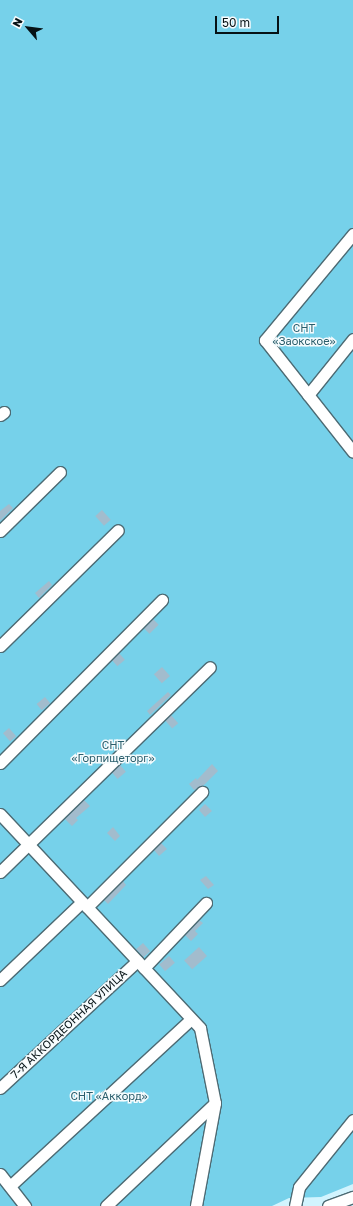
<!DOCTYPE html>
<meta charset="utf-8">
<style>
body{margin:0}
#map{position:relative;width:353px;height:1206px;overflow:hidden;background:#d2f4fe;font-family:"Golos Text",sans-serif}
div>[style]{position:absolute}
.green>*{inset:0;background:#76d1ea}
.building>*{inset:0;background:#a2bccd;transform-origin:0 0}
.roads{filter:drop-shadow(1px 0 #4d6b74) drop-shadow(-1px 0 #4d6b74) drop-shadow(0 1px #4d6b74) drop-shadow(0 -1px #4d6b74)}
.minor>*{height:11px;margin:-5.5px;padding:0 5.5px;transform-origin:5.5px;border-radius:5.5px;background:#fff}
span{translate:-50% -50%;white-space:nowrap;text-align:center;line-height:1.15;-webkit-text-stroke:3px #f5fbfd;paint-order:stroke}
.park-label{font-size:11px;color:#2a5e6c}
.street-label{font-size:11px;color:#061215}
.north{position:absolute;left:8px;top:8px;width:40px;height:40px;-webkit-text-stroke:3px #f5fbfd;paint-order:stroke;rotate:298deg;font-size:11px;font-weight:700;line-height:16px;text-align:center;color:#061215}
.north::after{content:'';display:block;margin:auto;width:14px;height:18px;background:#061215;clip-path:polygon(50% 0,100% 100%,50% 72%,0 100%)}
.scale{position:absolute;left:215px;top:16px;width:64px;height:18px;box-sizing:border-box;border:2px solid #061215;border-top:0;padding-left:5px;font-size:12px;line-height:14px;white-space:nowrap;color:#061215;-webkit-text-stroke:3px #f5fbfd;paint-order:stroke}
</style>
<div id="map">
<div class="green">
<i style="clip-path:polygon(0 0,353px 0,353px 1184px,321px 1197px,289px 1198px,272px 1206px,0 1206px)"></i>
</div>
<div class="building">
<i style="clip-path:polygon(9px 504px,13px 508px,0 521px,0 511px)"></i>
<i style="left:102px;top:510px;width:13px;height:9px;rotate:48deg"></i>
<i style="clip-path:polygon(49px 581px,52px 585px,39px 598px,35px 593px)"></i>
<i style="left:153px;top:619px;width:8px;height:13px;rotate:45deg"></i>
<i style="left:119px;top:653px;width:9px;height:10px;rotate:49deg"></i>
<i style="left:162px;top:667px;width:12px;height:11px;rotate:48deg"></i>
<i style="clip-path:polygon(168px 692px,171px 695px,150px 715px,147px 711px)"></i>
<i style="left:45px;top:697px;width:8px;height:11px;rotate:50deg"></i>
<i style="left:171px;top:715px;width:11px;height:8px;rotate:49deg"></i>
<i style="left:9px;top:728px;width:11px;height:8px;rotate:49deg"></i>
<i style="clip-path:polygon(212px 764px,218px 771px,204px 785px,194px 790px,189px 784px,196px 778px,197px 780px)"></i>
<i style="left:120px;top:765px;width:9px;height:11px;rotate:49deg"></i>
<i style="clip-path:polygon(84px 800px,90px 806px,76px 818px,78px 820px,72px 826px,65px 819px)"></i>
<i style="clip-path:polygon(205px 804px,212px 811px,205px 817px,199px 810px)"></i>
<i style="clip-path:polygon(113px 827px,120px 836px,115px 841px,107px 833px)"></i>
<i style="clip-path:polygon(161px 843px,167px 849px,159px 856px,154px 850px)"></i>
<i style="clip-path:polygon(206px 876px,214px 885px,208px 889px,200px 880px)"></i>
<i style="clip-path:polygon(123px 881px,126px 885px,108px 904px,104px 900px)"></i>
<i style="clip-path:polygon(199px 920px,203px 923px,195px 931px,198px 934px,191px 941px,185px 935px)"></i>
<i style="left:143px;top:943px;width:11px;height:9px;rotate:49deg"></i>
<i style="left:199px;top:947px;width:12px;height:20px;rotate:48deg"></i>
<i style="left:169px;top:956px;width:9px;height:13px;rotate:49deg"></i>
</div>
<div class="roads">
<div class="minor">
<i style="left:353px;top:234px;width:138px;rotate:129.7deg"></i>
<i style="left:265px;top:340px;width:142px;rotate:51.8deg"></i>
<i style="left:308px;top:395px;width:72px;rotate:-51.2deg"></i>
<i style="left:0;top:415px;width:5px;rotate:-37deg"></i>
<i style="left:0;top:531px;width:84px;rotate:-44.5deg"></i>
<i style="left:0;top:646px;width:165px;rotate:-44.5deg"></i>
<i style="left:0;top:763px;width:230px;rotate:-45.2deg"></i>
<i style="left:0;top:814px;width:293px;rotate:46.9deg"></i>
<i style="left:200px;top:1028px;width:76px;rotate:78.7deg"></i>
<i style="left:215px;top:1103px;width:105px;rotate:100.5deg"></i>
<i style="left:0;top:872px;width:293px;rotate:-44.3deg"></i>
<i style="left:87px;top:907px;width:163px;rotate:-45deg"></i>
<i style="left:144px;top:968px;width:90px;rotate:-46.4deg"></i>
<i style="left:0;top:980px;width:113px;rotate:-43.6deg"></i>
<i style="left:0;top:1088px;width:187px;rotate:-42.8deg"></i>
<i style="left:0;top:1174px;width:41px;rotate:52deg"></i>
<i style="left:10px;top:1186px;width:246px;rotate:-42.7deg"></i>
<i style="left:106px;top:1206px;width:150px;rotate:-43.4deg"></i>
<i style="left:295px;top:1206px;width:19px;rotate:-78deg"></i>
<i style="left:299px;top:1187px;width:86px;rotate:-51.1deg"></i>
<i style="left:328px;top:1206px;width:27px;rotate:-20deg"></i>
</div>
</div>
<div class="park-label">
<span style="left:304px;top:335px">СНТ<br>«Заокское»</span>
<span style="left:113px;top:752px">СНТ<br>«Горпищеторг»</span>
<span style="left:109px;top:1096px">СНТ «Аккорд»</span>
</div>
<div class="street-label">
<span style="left:69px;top:1024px;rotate:-43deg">7-Я АККОРДЕОННАЯ УЛИЦА</span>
</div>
<div class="north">N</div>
<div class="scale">50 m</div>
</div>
